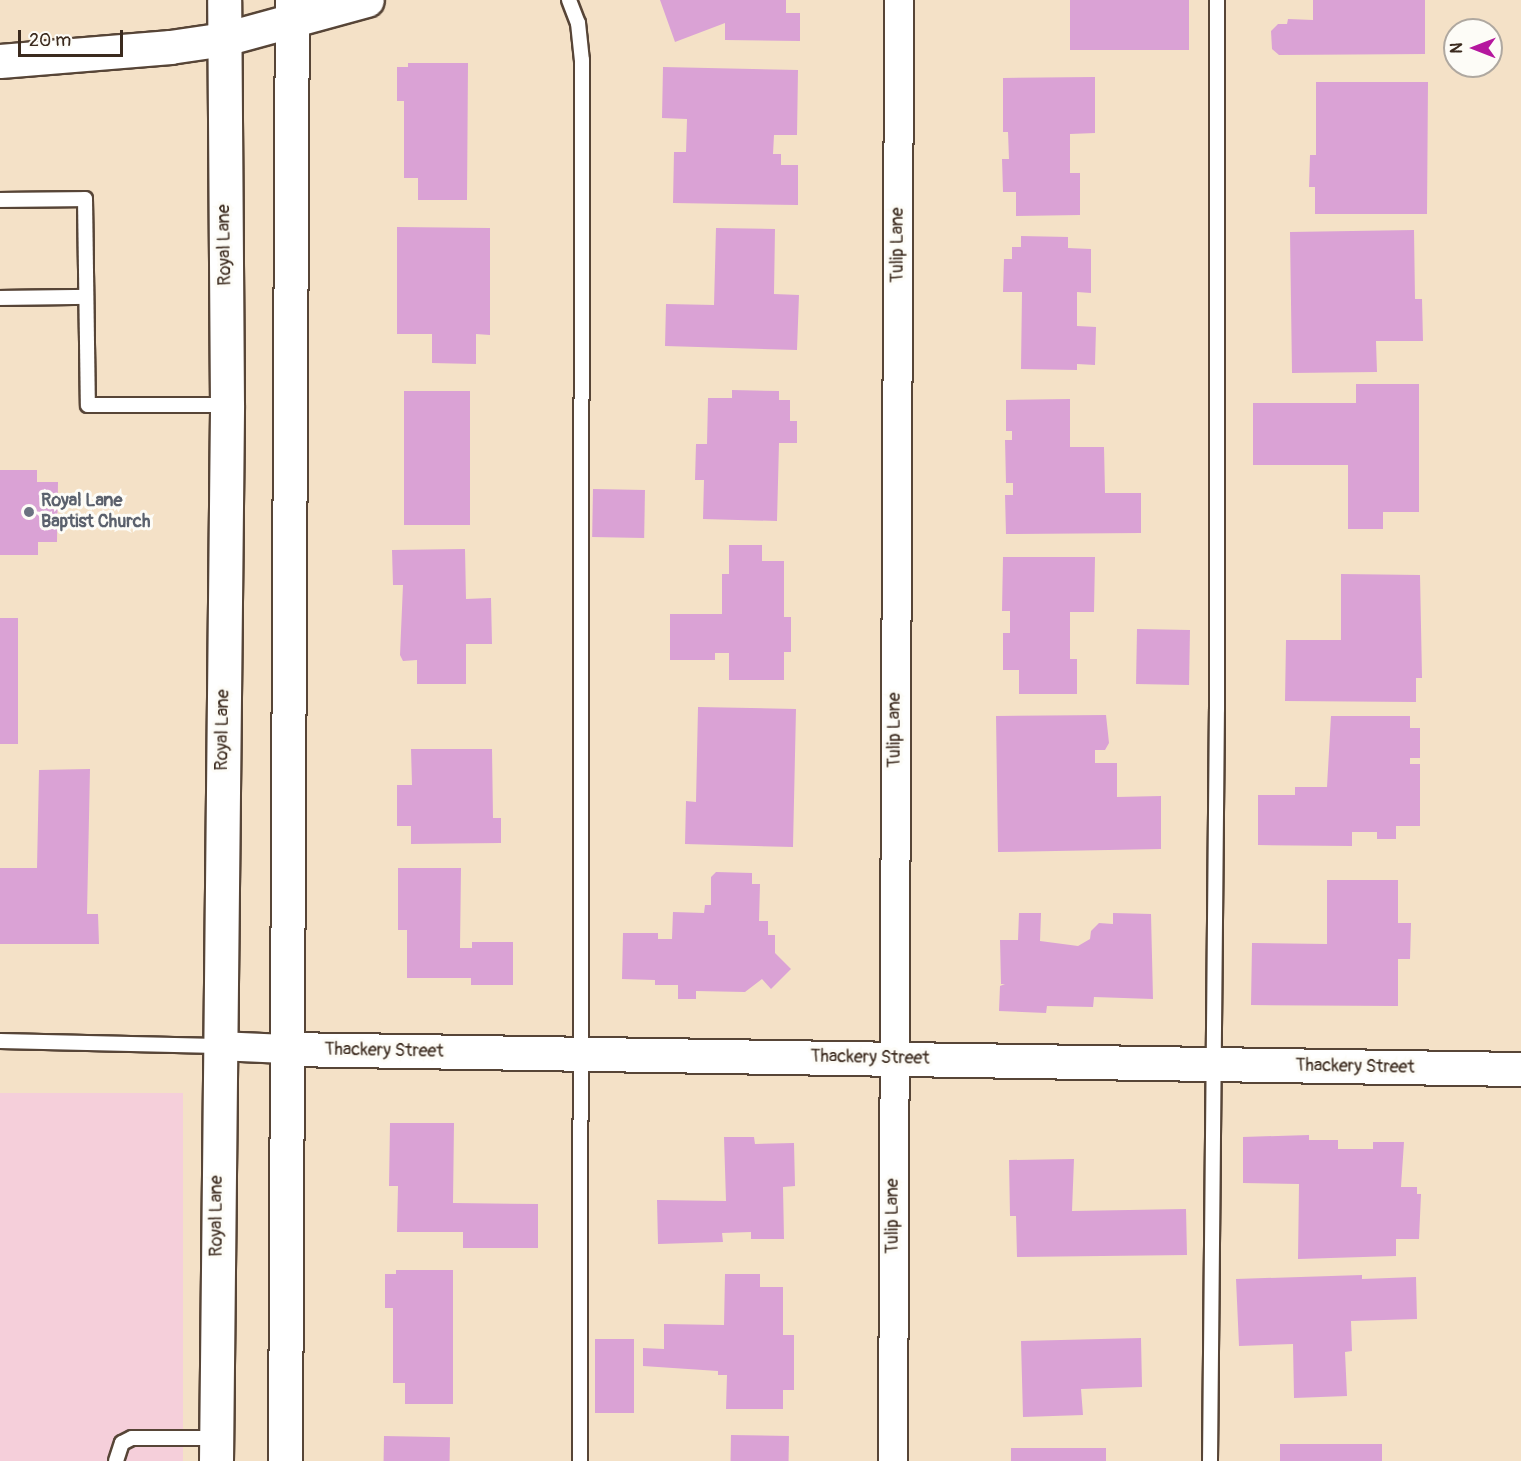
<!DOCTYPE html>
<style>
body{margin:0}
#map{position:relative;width:1521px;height:1461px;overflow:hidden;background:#f4e1c7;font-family:Pangolin,sans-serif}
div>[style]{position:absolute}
.built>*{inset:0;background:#f5cfda;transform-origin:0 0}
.building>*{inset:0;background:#daa2d5;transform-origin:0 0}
.roads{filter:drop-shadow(2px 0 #574537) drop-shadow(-2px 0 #574537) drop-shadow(0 2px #574537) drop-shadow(0 -2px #574537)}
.service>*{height:14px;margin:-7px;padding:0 7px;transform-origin:7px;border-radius:7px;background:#fff}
.minor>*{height:28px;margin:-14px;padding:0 14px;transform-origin:14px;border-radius:14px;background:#fff}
.tertiary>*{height:33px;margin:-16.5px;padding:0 16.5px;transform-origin:16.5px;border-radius:16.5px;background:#fff}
.secondary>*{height:33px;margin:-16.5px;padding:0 16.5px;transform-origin:16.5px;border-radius:16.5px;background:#fff}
.dots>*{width:16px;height:16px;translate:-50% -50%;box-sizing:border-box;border:3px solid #fdfcf7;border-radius:50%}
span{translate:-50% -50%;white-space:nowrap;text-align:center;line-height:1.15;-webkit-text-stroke:6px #fdfcf7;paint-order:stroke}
.street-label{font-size:18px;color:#3b2a1e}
.worship-label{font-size:18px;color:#5b616d;font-weight:700}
.left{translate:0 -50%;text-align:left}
.north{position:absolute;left:1443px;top:18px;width:60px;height:60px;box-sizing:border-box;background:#fdfcf7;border:2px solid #afa8a0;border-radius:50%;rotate:270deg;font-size:16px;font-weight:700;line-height:24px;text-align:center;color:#3b2a1e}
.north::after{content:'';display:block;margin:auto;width:21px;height:27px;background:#b5179e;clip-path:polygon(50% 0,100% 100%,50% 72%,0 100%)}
.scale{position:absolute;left:18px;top:30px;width:105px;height:27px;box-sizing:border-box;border:3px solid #3b2a1e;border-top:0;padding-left:8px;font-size:18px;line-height:21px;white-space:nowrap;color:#3b2a1e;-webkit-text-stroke:4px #fdfcf7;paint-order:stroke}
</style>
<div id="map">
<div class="built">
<i style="left:0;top:1093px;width:183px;height:368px"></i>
</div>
<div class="building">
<i style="clip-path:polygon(660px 0,786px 0,786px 13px,800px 13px,800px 41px,725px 40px,725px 23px,675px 42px)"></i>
<i style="left:1070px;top:0;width:119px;height:50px"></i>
<i style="clip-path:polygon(1313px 0,1425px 0,1425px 54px,1279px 55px,1272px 49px,1271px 31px,1278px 24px,1287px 24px,1288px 19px,1313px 20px)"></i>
<i style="clip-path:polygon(408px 63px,468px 63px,467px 200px,418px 200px,418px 178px,404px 178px,404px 101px,397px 101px,397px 67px,408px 67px)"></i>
<i style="clip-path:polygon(663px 67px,798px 70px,797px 135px,774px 135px,773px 154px,781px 154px,781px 165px,798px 165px,798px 205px,673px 203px,674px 152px,686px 152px,687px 119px,662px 118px)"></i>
<i style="clip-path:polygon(1095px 77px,1095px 133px,1070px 134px,1070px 173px,1080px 173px,1080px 215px,1016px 216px,1016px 192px,1003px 192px,1002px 159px,1009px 159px,1008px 132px,1003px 132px,1003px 78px)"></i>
<i style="clip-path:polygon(1316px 82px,1428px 82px,1427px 214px,1315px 214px,1315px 187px,1309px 187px,1310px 155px,1316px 155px)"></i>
<i style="clip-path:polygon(397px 227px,490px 228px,490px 335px,476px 334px,476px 364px,432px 363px,432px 334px,397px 334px)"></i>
<i style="clip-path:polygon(716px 228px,775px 229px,774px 294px,799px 295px,797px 350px,665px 346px,666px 304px,714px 305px)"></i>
<i style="clip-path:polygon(1414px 230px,1415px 299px,1422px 299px,1423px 341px,1376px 341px,1377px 372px,1292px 373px,1290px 232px)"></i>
<i style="clip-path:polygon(1021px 236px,1068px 237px,1068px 248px,1091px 249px,1091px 293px,1077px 292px,1077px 326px,1096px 327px,1095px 365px,1077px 364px,1077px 370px,1021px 369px,1022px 292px,1003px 292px,1004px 259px,1012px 259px,1012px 247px,1021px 247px)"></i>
<i style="clip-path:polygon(1356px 384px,1419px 384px,1419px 512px,1383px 512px,1383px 529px,1348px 529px,1348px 465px,1253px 465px,1253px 403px,1356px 403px)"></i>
<i style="clip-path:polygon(732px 390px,779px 391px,779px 400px,790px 400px,790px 421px,797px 421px,797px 443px,779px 443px,777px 521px,703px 519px,704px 480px,695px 480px,696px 444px,707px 444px,708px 398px,732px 398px)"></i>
<i style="left:404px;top:391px;width:66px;height:134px"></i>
<i style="clip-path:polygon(1070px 399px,1070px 447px,1104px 447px,1105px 493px,1141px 493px,1141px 533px,1006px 534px,1005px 495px,1013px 495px,1013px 483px,1006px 483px,1005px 440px,1012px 440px,1012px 431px,1006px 431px,1006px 400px)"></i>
<i style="clip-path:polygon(0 470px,37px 470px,37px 482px,58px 482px,57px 542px,38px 542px,38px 555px,0 555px)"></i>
<i style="left:593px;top:489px;width:52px;height:48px;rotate:1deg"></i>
<i style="clip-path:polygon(729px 545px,762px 545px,762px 561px,784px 561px,784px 617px,791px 617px,791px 652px,784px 652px,784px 680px,729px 680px,729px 653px,715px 653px,715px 660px,670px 660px,670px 614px,722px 614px,722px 574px,729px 574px)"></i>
<i style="clip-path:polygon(465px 549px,466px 599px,491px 598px,492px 644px,466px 644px,466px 684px,417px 684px,417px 660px,403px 661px,400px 655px,403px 585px,393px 585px,392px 550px)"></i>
<i style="clip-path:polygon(1003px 557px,1095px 557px,1094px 612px,1070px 612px,1070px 659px,1077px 659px,1077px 694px,1019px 694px,1019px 670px,1003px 670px,1003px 633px,1010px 633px,1010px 611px,1002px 611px)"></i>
<i style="clip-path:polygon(1341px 574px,1420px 575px,1422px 678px,1416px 678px,1416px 702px,1285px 701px,1286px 640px,1341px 640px)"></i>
<i style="left:0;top:618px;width:18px;height:126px"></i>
<i style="left:1137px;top:629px;width:53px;height:55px;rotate:1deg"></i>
<i style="clip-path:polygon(698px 707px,796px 709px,793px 847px,685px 844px,686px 801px,696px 802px)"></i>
<i style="clip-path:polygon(1106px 715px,1109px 743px,1105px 750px,1095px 750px,1095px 763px,1117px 763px,1117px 797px,1161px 796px,1161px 849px,998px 852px,996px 716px)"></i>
<i style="clip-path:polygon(1331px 716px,1410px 716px,1410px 728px,1420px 728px,1420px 758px,1410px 758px,1410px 764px,1420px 764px,1420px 826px,1396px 826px,1396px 839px,1377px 839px,1377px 832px,1352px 832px,1352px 846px,1258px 845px,1258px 795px,1295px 795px,1295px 787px,1327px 787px)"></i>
<i style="clip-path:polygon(411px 749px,492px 749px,493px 818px,501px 818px,501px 843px,411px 844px,411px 826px,397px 826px,397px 785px,412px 785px)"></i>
<i style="clip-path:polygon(90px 769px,87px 914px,98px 914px,99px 944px,0 944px,0 868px,37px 868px,39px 770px)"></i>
<i style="clip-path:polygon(398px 868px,461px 868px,460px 948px,472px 948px,472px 942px,513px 942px,513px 985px,471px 985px,471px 978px,407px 978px,407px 930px,398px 930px)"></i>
<i style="clip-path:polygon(716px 872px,752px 873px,752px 884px,760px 884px,759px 921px,768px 921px,768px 935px,775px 935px,775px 953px,791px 969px,771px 989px,762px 979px,745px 992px,696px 991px,696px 999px,678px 999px,678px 985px,655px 985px,655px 980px,622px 979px,623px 933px,658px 933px,658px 939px,672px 939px,673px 912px,704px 913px,705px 905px,711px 905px,711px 877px)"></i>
<i style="clip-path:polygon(1327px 880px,1398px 880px,1398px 923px,1411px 923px,1410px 959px,1398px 959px,1398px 1006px,1251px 1005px,1252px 943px,1327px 944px)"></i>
<i style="clip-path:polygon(1019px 913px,1041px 913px,1040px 941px,1078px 946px,1090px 939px,1091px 931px,1099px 923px,1113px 924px,1113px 913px,1151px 914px,1153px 999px,1094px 997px,1093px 1007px,1047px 1006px,1046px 1013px,999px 1011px,1000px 986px,1005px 984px,1001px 984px,1000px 940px,1018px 940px)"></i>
<i style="clip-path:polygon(390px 1123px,454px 1123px,453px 1203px,538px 1204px,538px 1248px,463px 1248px,463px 1232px,397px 1232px,398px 1186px,389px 1186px)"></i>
<i style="clip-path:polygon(1309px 1135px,1309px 1140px,1338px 1140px,1338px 1149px,1373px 1149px,1373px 1142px,1404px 1142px,1401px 1187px,1417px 1187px,1417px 1194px,1421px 1194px,1419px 1239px,1396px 1239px,1396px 1256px,1298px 1259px,1299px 1184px,1243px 1183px,1243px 1137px)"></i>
<i style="clip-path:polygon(724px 1137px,754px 1137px,755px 1144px,794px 1143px,795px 1186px,783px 1187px,784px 1239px,751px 1239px,751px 1232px,722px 1233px,723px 1242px,658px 1244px,657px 1200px,726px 1201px)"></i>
<i style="clip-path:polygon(1074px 1159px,1072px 1211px,1186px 1209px,1187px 1255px,1017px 1257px,1016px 1216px,1010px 1216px,1009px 1160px)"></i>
<i style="clip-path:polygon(396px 1270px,453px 1270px,453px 1404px,405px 1404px,405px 1383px,393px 1383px,393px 1308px,385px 1308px,385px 1274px,396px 1274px)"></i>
<i style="clip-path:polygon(725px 1274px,760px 1274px,760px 1287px,783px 1287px,783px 1335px,794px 1335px,794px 1390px,783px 1390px,783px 1409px,726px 1409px,727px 1375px,718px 1375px,718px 1371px,643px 1366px,643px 1348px,664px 1349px,664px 1324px,724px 1325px)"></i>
<i style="clip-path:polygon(1362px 1275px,1362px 1279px,1416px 1277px,1417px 1319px,1351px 1321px,1352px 1351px,1345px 1352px,1347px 1396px,1294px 1398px,1293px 1344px,1239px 1346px,1236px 1279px)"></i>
<i style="clip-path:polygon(1141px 1338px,1142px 1387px,1081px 1389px,1083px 1415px,1023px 1417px,1021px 1341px)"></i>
<i style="left:595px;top:1339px;width:39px;height:74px"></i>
<i style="left:731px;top:1435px;width:58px;height:26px;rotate:1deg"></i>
<i style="left:384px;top:1436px;width:66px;height:25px;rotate:1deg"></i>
<i style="left:1280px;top:1444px;width:102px;height:17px"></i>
<i style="left:1011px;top:1448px;width:95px;height:13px"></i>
</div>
<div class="roads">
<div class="service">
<i style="left:569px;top:0;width:25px;rotate:69deg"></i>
<i style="left:578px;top:23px;width:37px;rotate:84deg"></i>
<i style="left:582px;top:60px;width:1401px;rotate:90.08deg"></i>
<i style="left:0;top:200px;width:85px;rotate:-0.7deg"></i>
<i style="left:85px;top:199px;width:206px;rotate:89.2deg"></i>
<i style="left:88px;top:405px;width:139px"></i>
<i style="left:0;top:298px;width:86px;rotate:-0.7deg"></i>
<i style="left:0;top:1041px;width:218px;rotate:1.3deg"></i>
<i style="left:116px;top:1461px;width:19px;rotate:-72deg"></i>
<i style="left:122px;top:1443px;width:11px;rotate:-27deg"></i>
<i style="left:132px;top:1438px;width:84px"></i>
<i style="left:1210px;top:1461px;width:752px;rotate:-89.47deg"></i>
<i style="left:1217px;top:709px;width:709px;rotate:-90deg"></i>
</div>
<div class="minor">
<i style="left:218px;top:1046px;width:68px;rotate:2.5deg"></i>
<i style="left:893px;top:1461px;width:1461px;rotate:-89.76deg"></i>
</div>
<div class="tertiary">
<i style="left:286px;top:1049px;width:1235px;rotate:0.93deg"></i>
</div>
<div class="secondary">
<i style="left:0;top:61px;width:171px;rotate:-4.7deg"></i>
<i style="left:170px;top:47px;width:55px;rotate:-8.4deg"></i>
<i style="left:224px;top:39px;width:148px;rotate:-15.3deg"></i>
<i style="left:216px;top:1461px;width:1056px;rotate:-89.4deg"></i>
<i style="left:227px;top:405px;width:405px;rotate:-90.4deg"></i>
<i style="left:285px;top:1461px;width:1461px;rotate:-89.73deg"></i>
</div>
</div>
<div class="dots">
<i style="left:29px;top:512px;background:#6b7280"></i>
</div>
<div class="street-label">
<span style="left:225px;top:245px;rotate:-91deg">Royal Lane</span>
<span style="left:898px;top:245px;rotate:-90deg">Tulip Lane</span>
<span style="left:223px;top:730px;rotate:-89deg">Royal Lane</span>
<span style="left:895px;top:730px;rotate:-90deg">Tulip Lane</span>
<span style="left:384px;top:1051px;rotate:1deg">Thackery Street</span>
<span style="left:870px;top:1058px;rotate:1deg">Thackery Street</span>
<span style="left:1355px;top:1067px;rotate:1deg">Thackery Street</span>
<span style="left:217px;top:1216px;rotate:-90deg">Royal Lane</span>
<span style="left:893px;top:1216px;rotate:-90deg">Tulip Lane</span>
</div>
<div class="worship-label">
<span class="left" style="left:41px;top:512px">Royal Lane<br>Baptist Church</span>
</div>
<div class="north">N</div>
<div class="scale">20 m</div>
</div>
